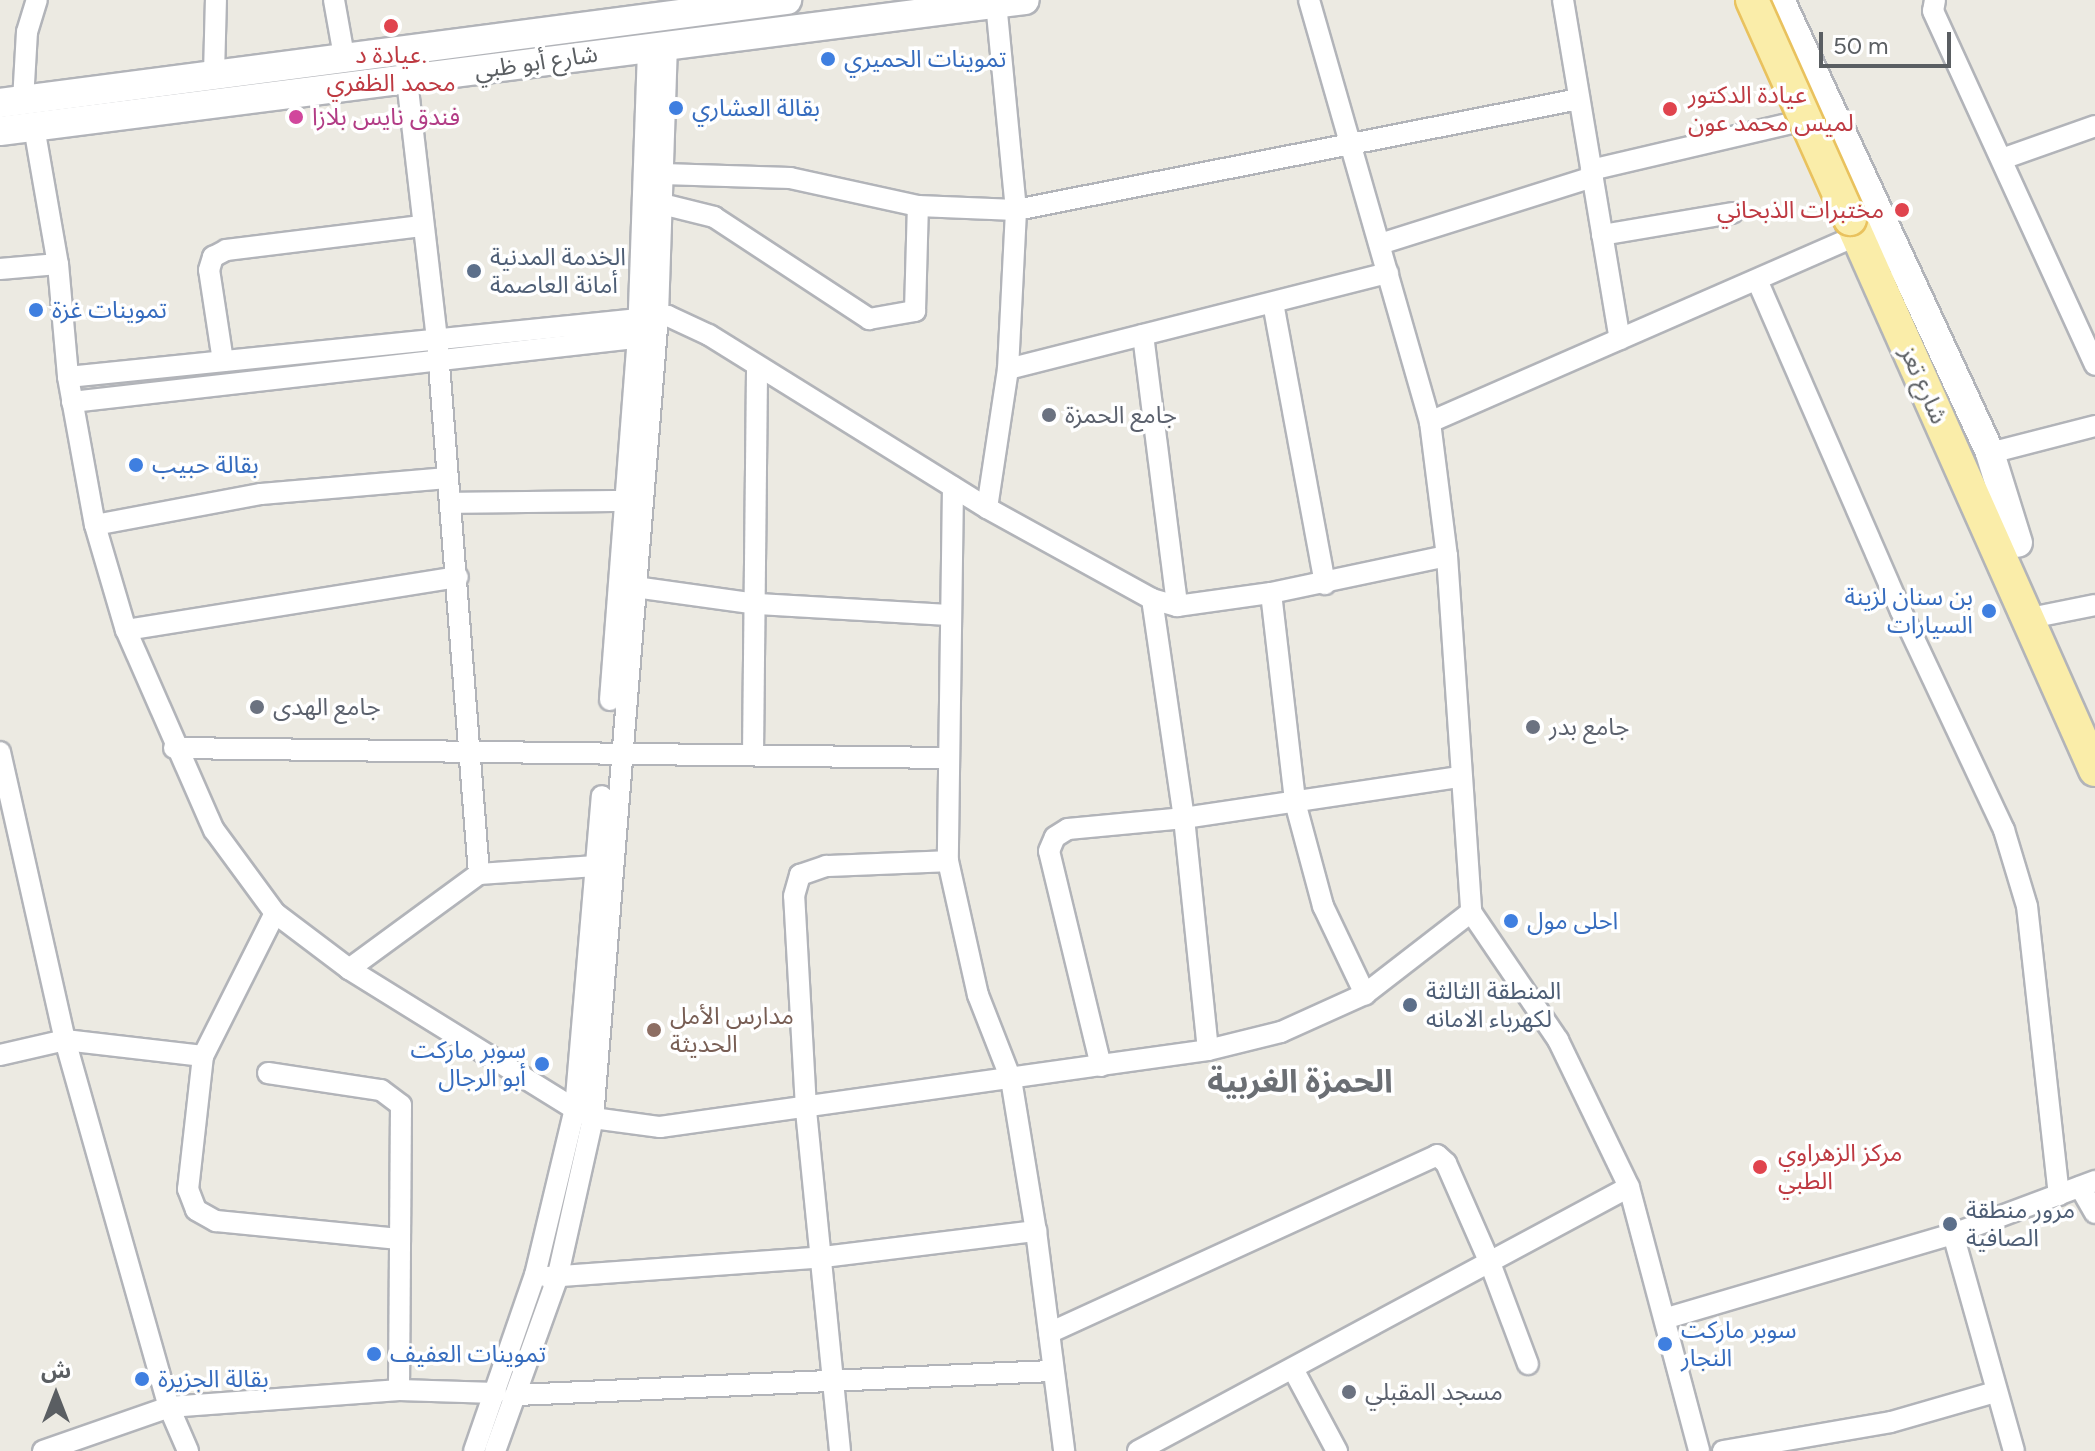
<!DOCTYPE html>
<meta charset="utf-8">
<style>
body{margin:0}
#map{position:relative;width:2095px;height:1451px;overflow:hidden;background:#eceae2;font-family:Figtree,"Noto Sans Arabic",sans-serif}
div>[style]{position:absolute}
.roads{filter:drop-shadow(2px 0 #b2b4b9) drop-shadow(-2px 0 #b2b4b9) drop-shadow(0 2px #b2b4b9) drop-shadow(0 -2px #b2b4b9)}
.street>*{height:20px;margin:-10px;padding:0 10px;transform-origin:10px;border-radius:10px;background:#fff}
.secondary>*{height:28px;margin:-14px;padding:0 14px;transform-origin:14px;border-radius:14px;background:#fff}
.primary>*{height:32px;margin:-16px;padding:0 16px;transform-origin:16px;border-radius:16px;background:#faeda9}
.bridges{filter:drop-shadow(2px 0 #e9c25e) drop-shadow(-2px 0 #e9c25e) drop-shadow(0 2px #e9c25e) drop-shadow(0 -2px #e9c25e)}
.primary-bridge>*{height:32px;margin:-16px;padding:0 16px;transform-origin:16px;border-radius:16px;background:#faeda9}
.dots>*{width:22px;height:22px;translate:-50% -50%;box-sizing:border-box;border:4px solid #fff;border-radius:50%}
span{translate:-50% -50%;white-space:nowrap;text-align:center;line-height:1.15;-webkit-text-stroke:7px #fff;paint-order:stroke}
.health-label{font-size:24px;color:#be3a42}
.left{translate:0 -50%;text-align:left}
.right{translate:-100% -50%;text-align:right}
.shop-label{font-size:24px;color:#366cbe}
.street-label{font-size:24px;color:#5a5e62}
.hotel-label{font-size:24px;color:#b23c85}
.service-label{font-size:24px;color:#4e5e75}
.worship-label{font-size:24px;color:#5b616d}
.education-label{font-size:24px;color:#785e54}
.district-label{font-size:32px;color:#6b6f74;font-weight:700}
.north{position:absolute;left:16px;top:1355px;width:80px;height:80px;-webkit-text-stroke:6px #fff;paint-order:stroke;rotate:0deg;font-size:22px;font-weight:700;line-height:32px;text-align:center;color:#5a5e62}
.north::after{content:'';display:block;margin:auto;width:28px;height:36px;background:#5a5e62;clip-path:polygon(50% 0,100% 100%,50% 72%,0 100%)}
.scale{position:absolute;left:1819px;top:32px;width:132px;height:36px;box-sizing:border-box;border:4px solid #5a5e62;border-top:0;padding-left:10px;font-size:24px;line-height:28px;white-space:nowrap;color:#5a5e62;-webkit-text-stroke:6px #fff;paint-order:stroke}
</style>
<div id="map">
<div class="roads">
<div class="street">
<i style="left:334px;top:0;width:57px;rotate:79.9deg"></i>
<i style="left:1309px;top:0;width:439px;rotate:74deg"></i>
<i style="left:1430px;top:422px;width:135px;rotate:82.8deg"></i>
<i style="left:1447px;top:556px;width:357px;rotate:86.1deg"></i>
<i style="left:1471px;top:912px;width:155px;rotate:55.8deg"></i>
<i style="left:1558px;top:1040px;width:163px;rotate:64.2deg"></i>
<i style="left:1629px;top:1187px;width:273px;rotate:75.1deg"></i>
<i style="left:1563px;top:0;width:344px;rotate:80.5deg"></i>
<i style="left:1935px;top:0;width:11px;rotate:100deg"></i>
<i style="left:1933px;top:11px;width:389px;rotate:65.4deg"></i>
<i style="left:214px;top:74px;width:74px;rotate:-88.5deg"></i>
<i style="left:407px;top:80px;width:261px;rotate:83.4deg"></i>
<i style="left:437px;top:339px;width:537px;rotate:85.51deg"></i>
<i style="left:23px;top:101px;width:69px;rotate:-86.7deg"></i>
<i style="left:27px;top:32px;width:34px;rotate:-73deg"></i>
<i style="left:34px;top:127px;width:139px;rotate:80.1deg"></i>
<i style="left:58px;top:264px;width:113px;rotate:84.9deg"></i>
<i style="left:68px;top:377px;width:150px;rotate:79.7deg"></i>
<i style="left:95px;top:525px;width:109px;rotate:73.6deg"></i>
<i style="left:126px;top:630px;width:219px;rotate:66.3deg"></i>
<i style="left:214px;top:830px;width:103px;rotate:53.7deg"></i>
<i style="left:275px;top:913px;width:93px;rotate:37.1deg"></i>
<i style="left:349px;top:969px;width:266px;rotate:31.8deg"></i>
<i style="left:575px;top:1109px;width:20px;rotate:27deg"></i>
<i style="left:593px;top:1118px;width:68px;rotate:7.7deg"></i>
<i style="left:660px;top:1127px;width:553px;rotate:-8deg"></i>
<i style="left:1208px;top:1050px;width:75px;rotate:-13.9deg"></i>
<i style="left:1281px;top:1032px;width:92px;rotate:-24.3deg"></i>
<i style="left:1365px;top:994px;width:134px;rotate:-37.7deg"></i>
<i style="left:2002px;top:159px;width:99px;rotate:-19.5deg"></i>
<i style="left:1591px;top:170px;width:205px;rotate:-13.2deg"></i>
<i style="left:663px;top:174px;width:127px;rotate:1.8deg"></i>
<i style="left:790px;top:178px;width:131px;rotate:12.3deg"></i>
<i style="left:918px;top:206px;width:98px;rotate:2.3deg"></i>
<i style="left:1016px;top:210px;width:574px;rotate:-11.15deg"></i>
<i style="left:662px;top:204px;width:54px;rotate:14deg"></i>
<i style="left:714px;top:217px;width:186px;rotate:33.3deg"></i>
<i style="left:869px;top:319px;width:47px;rotate:-9.9deg"></i>
<i style="left:915px;top:311px;width:105px;rotate:-88.4deg"></i>
<i style="left:1602px;top:235px;width:132px;rotate:-9.6deg"></i>
<i style="left:1380px;top:244px;width:223px;rotate:-17.5deg"></i>
<i style="left:0;top:269px;width:58px;rotate:-4.9deg"></i>
<i style="left:1757px;top:280px;width:361px;rotate:66.5deg"></i>
<i style="left:1901px;top:611px;width:242px;rotate:64.8deg"></i>
<i style="left:2004px;top:830px;width:79px;rotate:73.2deg"></i>
<i style="left:2027px;top:906px;width:291px;rotate:83.7deg"></i>
<i style="left:1273px;top:303px;width:286px;rotate:79.5deg"></i>
<i style="left:1143px;top:335px;width:273px;rotate:82.8deg"></i>
<i style="left:223px;top:361px;width:92px;rotate:-98.7deg"></i>
<i style="left:209px;top:270px;width:14px;rotate:-73deg"></i>
<i style="left:213px;top:257px;width:15px;rotate:-28deg"></i>
<i style="left:226px;top:250px;width:197px;rotate:-7deg"></i>
<i style="left:1008px;top:369px;width:392px;rotate:-14.2deg"></i>
<i style="left:68px;top:377px;width:603px;rotate:-5.81deg"></i>
<i style="left:668px;top:316px;width:45px;rotate:24.9deg"></i>
<i style="left:709px;top:335px;width:327px;rotate:31.9deg"></i>
<i style="left:987px;top:508px;width:188px;rotate:28.9deg"></i>
<i style="left:1152px;top:599px;width:26px;rotate:16deg"></i>
<i style="left:1177px;top:606px;width:95px;rotate:-7.9deg"></i>
<i style="left:1271px;top:593px;width:180px;rotate:-11.9deg"></i>
<i style="left:72px;top:402px;width:584px;rotate:-6.49deg"></i>
<i style="left:1430px;top:422px;width:453px;rotate:-23.6deg"></i>
<i style="left:1990px;top:453px;width:108px;rotate:-14.4deg"></i>
<i style="left:953px;top:487px;width:374px;rotate:90.8deg"></i>
<i style="left:948px;top:861px;width:137px;rotate:77.4deg"></i>
<i style="left:978px;top:995px;width:90px;rotate:68.6deg"></i>
<i style="left:1011px;top:1079px;width:154px;rotate:80.7deg"></i>
<i style="left:1036px;top:1231px;width:222px;rotate:82.7deg"></i>
<i style="left:450px;top:503px;width:175px;rotate:-0.7deg"></i>
<i style="left:987px;top:508px;width:141px;rotate:-81.4deg"></i>
<i style="left:1008px;top:369px;width:159px;rotate:-87.1deg"></i>
<i style="left:1016px;top:210px;width:207px;rotate:-95.5deg"></i>
<i style="left:95px;top:525px;width:169px;rotate:-10.6deg"></i>
<i style="left:261px;top:494px;width:187px;rotate:-4.9deg"></i>
<i style="left:635px;top:587px;width:124px;rotate:7.9deg"></i>
<i style="left:758px;top:604px;width:191px;rotate:3.3deg"></i>
<i style="left:1271px;top:593px;width:210px;rotate:83.4deg"></i>
<i style="left:1295px;top:802px;width:108px;rotate:74.9deg"></i>
<i style="left:1323px;top:906px;width:98px;rotate:64.5deg"></i>
<i style="left:1152px;top:599px;width:221px;rotate:81.7deg"></i>
<i style="left:1184px;top:818px;width:233px;rotate:84.1deg"></i>
<i style="left:2030px;top:618px;width:66px;rotate:-11.3deg"></i>
<i style="left:126px;top:630px;width:336px;rotate:-9.1deg"></i>
<i style="left:610px;top:700px;width:364px;rotate:-85.6deg"></i>
<i style="left:638px;top:337px;width:291px;rotate:-88deg"></i>
<i style="left:174px;top:748px;width:772px;rotate:0.74deg"></i>
<i style="left:0;top:752px;width:295px;rotate:77.3deg"></i>
<i style="left:65px;top:1040px;width:381px;rotate:74.2deg"></i>
<i style="left:169px;top:1407px;width:48px;rotate:66.6deg"></i>
<i style="left:753px;top:754px;width:387px;rotate:-89.4deg"></i>
<i style="left:275px;top:913px;width:160px;rotate:116.7deg"></i>
<i style="left:203px;top:1056px;width:134px;rotate:96.4deg"></i>
<i style="left:188px;top:1189px;width:22px;rotate:69deg"></i>
<i style="left:196px;top:1210px;width:23px;rotate:29deg"></i>
<i style="left:216px;top:1221px;width:184px;rotate:5.6deg"></i>
<i style="left:349px;top:969px;width:161px;rotate:-36.2deg"></i>
<i style="left:479px;top:874px;width:117px;rotate:-3.9deg"></i>
<i style="left:0;top:1055px;width:67px;rotate:-13deg"></i>
<i style="left:65px;top:1040px;width:139px;rotate:6.6deg"></i>
<i style="left:1101px;top:1066px;width:221px;rotate:-103.6deg"></i>
<i style="left:1049px;top:851px;width:15px;rotate:-67deg"></i>
<i style="left:1055px;top:837px;width:15px;rotate:-32deg"></i>
<i style="left:1068px;top:829px;width:117px;rotate:-5.4deg"></i>
<i style="left:1184px;top:818px;width:277px;rotate:-8.5deg"></i>
<i style="left:268px;top:1073px;width:114px;rotate:8.6deg"></i>
<i style="left:381px;top:1090px;width:25px;rotate:37deg"></i>
<i style="left:401px;top:1105px;width:285px;rotate:90.4deg"></i>
<i style="left:2080px;top:1187px;width:30px;rotate:60deg"></i>
<i style="left:1953px;top:1234px;width:225px;rotate:74.3deg"></i>
<i style="left:547px;top:1277px;width:277px;rotate:-4.1deg"></i>
<i style="left:823px;top:1257px;width:215px;rotate:-7deg"></i>
<i style="left:1667px;top:1318px;width:298px;rotate:-16.4deg"></i>
<i style="left:1953px;top:1234px;width:152px;rotate:-20.5deg"></i>
<i style="left:1049px;top:1333px;width:427px;rotate:-24.6deg"></i>
<i style="left:1437px;top:1155px;width:12px;rotate:42deg"></i>
<i style="left:1446px;top:1163px;width:109px;rotate:66.3deg"></i>
<i style="left:1490px;top:1263px;width:108px;rotate:69.4deg"></i>
<i style="left:1293px;top:1369px;width:93px;rotate:61.8deg"></i>
<i style="left:517px;top:1395px;width:536px;rotate:-2.57deg"></i>
<i style="left:43px;top:1451px;width:133px;rotate:-19.2deg"></i>
<i style="left:169px;top:1407px;width:231px;rotate:-4.2deg"></i>
<i style="left:399px;top:1390px;width:97px;rotate:1.8deg"></i>
<i style="left:474px;top:1451px;width:186px;rotate:-70.9deg"></i>
<i style="left:535px;top:1275px;width:171px;rotate:-76.5deg"></i>
<i style="left:575px;top:1109px;width:314px;rotate:-85.1deg"></i>
<i style="left:495px;top:1451px;width:183px;rotate:-70.2deg"></i>
<i style="left:557px;top:1279px;width:165px;rotate:-77.4deg"></i>
<i style="left:593px;top:1118px;width:806px;rotate:-85.37deg"></i>
<i style="left:658px;top:315px;width:270px;rotate:-88.1deg"></i>
<i style="left:840px;top:1451px;width:345px;rotate:-95.7deg"></i>
<i style="left:806px;top:1108px;width:212px;rotate:-93.2deg"></i>
<i style="left:794px;top:896px;width:22px;rotate:-74deg"></i>
<i style="left:800px;top:875px;width:28px;rotate:-19deg"></i>
<i style="left:826px;top:866px;width:122px;rotate:-2.3deg"></i>
<i style="left:1138px;top:1451px;width:557px;rotate:-28.27deg"></i>
<i style="left:1723px;top:1451px;width:170px;rotate:-9.8deg"></i>
<i style="left:1891px;top:1422px;width:108px;rotate:-16.1deg"></i>
</div>
<div class="secondary">
<i style="left:1780px;top:0;width:499px;rotate:65.1deg"></i>
<i style="left:1990px;top:453px;width:94px;rotate:72.7deg"></i>
<i style="left:0;top:103px;width:794px;rotate:-7.46deg"></i>
<i style="left:0;top:131px;width:1033px;rotate:-7.28deg"></i>
</div>
<div class="primary">
<i style="left:1850px;top:219px;width:603px;rotate:66.03deg"></i>
</div>
</div>
<div class="bridges">
<div class="primary-bridge">
<i style="left:1752px;top:0;width:240px;rotate:65.9deg"></i>
</div>
</div>
<div class="dots">
<i style="left:391px;top:26px;background:#e0444e"></i>
<i style="left:828px;top:59px;background:#3f7fe0"></i>
<i style="left:676px;top:108px;background:#3f7fe0"></i>
<i style="left:1670px;top:109px;background:#e0444e"></i>
<i style="left:296px;top:117px;background:#d1479c"></i>
<i style="left:1902px;top:210px;background:#e0444e"></i>
<i style="left:474px;top:271px;background:#5c6f8a"></i>
<i style="left:36px;top:310px;background:#3f7fe0"></i>
<i style="left:1049px;top:415px;background:#6b7280"></i>
<i style="left:136px;top:465px;background:#3f7fe0"></i>
<i style="left:1989px;top:611px;background:#3f7fe0"></i>
<i style="left:257px;top:707px;background:#6b7280"></i>
<i style="left:1533px;top:727px;background:#6b7280"></i>
<i style="left:1511px;top:921px;background:#3f7fe0"></i>
<i style="left:1410px;top:1005px;background:#5c6f8a"></i>
<i style="left:654px;top:1030px;background:#8d6e63"></i>
<i style="left:542px;top:1064px;background:#3f7fe0"></i>
<i style="left:1760px;top:1167px;background:#e0444e"></i>
<i style="left:1950px;top:1224px;background:#5c6f8a"></i>
<i style="left:1665px;top:1344px;background:#3f7fe0"></i>
<i style="left:374px;top:1354px;background:#3f7fe0"></i>
<i style="left:142px;top:1379px;background:#3f7fe0"></i>
<i style="left:1349px;top:1392px;background:#6b7280"></i>
</div>
<div class="health-label">
<span style="left:391px;top:69px">عيادة د.<br>محمد الظفري</span>
<span class="left" style="left:1688px;top:109px">عيادة الدكتور<br>لميس محمد عون</span>
<span class="right" style="left:1884px;top:210px">مختبرات الذبحاني</span>
<span class="left" style="left:1778px;top:1167px">مركز الزهراوي<br>الطبي</span>
</div>
<div class="shop-label">
<span class="left" style="left:844px;top:59px">تموينات الحميري</span>
<span class="left" style="left:692px;top:108px">بقالة العشاري</span>
<span class="left" style="left:52px;top:310px">تموينات غزة</span>
<span class="left" style="left:152px;top:465px">بقالة حبيب</span>
<span class="right" style="left:1973px;top:611px">بن سنان لزينة<br>السيارات</span>
<span class="left" style="left:1527px;top:921px">احلى مول</span>
<span class="right" style="left:526px;top:1064px">سوبر ماركت<br>أبو الرجال</span>
<span class="left" style="left:1681px;top:1344px">سوبر ماركت<br>النجار</span>
<span class="left" style="left:390px;top:1354px">تموينات العفيف</span>
<span class="left" style="left:158px;top:1379px">بقالة الجزيرة</span>
</div>
<div class="street-label">
<span style="left:536px;top:62px;rotate:-8deg">شارع أبو ظبي</span>
<span style="left:1924px;top:385px;rotate:66deg">شارع تعز</span>
</div>
<div class="hotel-label">
<span class="left" style="left:312px;top:117px">فندق نايس بلازا</span>
</div>
<div class="service-label">
<span class="left" style="left:490px;top:271px">الخدمة المدنية<br>أمانة العاصمة</span>
<span class="left" style="left:1426px;top:1005px">المنطقة الثالثة<br>لكهرباء الامانه</span>
<span class="left" style="left:1966px;top:1224px">مرور منطقة<br>الصافية</span>
</div>
<div class="worship-label">
<span class="left" style="left:1065px;top:415px">جامع الحمزة</span>
<span class="left" style="left:273px;top:707px">جامع الهدى</span>
<span class="left" style="left:1549px;top:727px">جامع بدر</span>
<span class="left" style="left:1365px;top:1392px">مسجد المقبلي</span>
</div>
<div class="education-label">
<span class="left" style="left:670px;top:1030px">مدارس الأمل<br>الحديثة</span>
</div>
<div class="district-label">
<span style="left:1300px;top:1081px">الحمزة الغربية</span>
</div>
<div class="north">ش</div>
<div class="scale">50 m</div>
</div>
